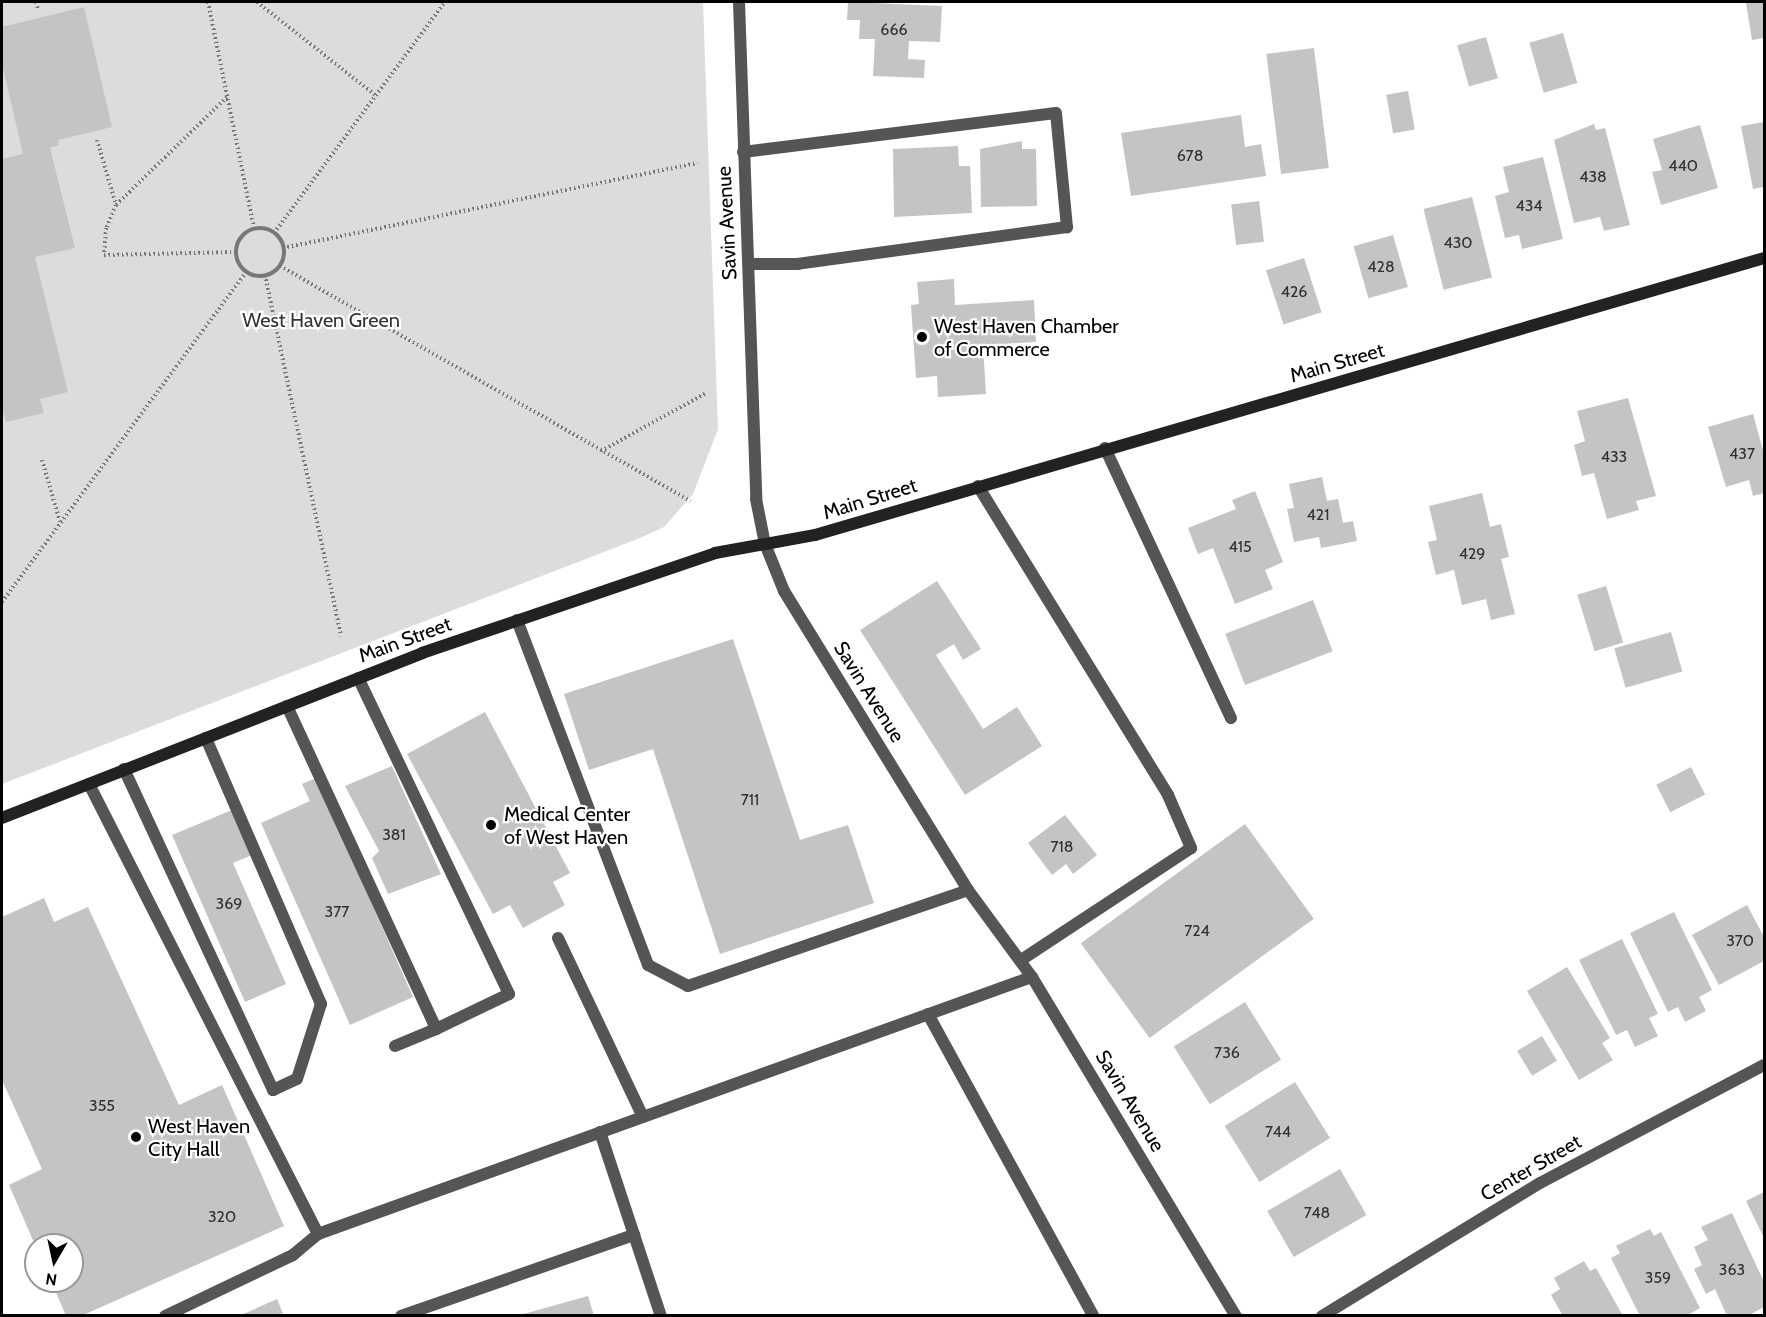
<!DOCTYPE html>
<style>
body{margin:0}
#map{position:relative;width:1766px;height:1317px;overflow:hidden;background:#fff;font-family:Cabin,sans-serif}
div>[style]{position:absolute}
.green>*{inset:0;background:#dcdcdc}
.building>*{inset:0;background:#c4c4c4;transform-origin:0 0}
.path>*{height:4px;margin-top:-2px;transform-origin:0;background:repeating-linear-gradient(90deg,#777 0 1.5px,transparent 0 4.5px)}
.path>.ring{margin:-2px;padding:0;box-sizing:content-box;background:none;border:4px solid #777;border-radius:50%}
.lane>*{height:12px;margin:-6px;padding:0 6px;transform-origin:6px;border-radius:6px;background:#555}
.street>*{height:12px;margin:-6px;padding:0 6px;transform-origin:6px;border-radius:6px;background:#555}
.secondary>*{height:12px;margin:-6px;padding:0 6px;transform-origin:6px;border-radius:6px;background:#222}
.dots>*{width:16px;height:16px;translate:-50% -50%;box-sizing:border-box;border:3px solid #fff;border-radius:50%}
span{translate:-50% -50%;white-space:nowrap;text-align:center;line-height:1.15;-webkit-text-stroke:4.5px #fff;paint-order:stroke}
.number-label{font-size:16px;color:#313131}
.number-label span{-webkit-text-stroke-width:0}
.street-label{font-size:20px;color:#000}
.park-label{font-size:20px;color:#333}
.poi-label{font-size:20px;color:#000}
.left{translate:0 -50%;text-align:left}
.frame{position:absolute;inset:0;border:3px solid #000;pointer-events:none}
.north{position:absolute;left:24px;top:1233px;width:60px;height:60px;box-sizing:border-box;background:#fff;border:2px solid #999;border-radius:50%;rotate:189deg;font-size:16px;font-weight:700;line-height:24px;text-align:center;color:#000}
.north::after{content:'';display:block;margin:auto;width:21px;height:27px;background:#000;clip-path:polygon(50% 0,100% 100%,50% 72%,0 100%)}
</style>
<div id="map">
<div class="green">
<i style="clip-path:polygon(2px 2px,703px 2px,718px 429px,693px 494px,664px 527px,640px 538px,2px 784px)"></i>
</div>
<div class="building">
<i style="clip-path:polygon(848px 2px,942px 6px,940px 42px,909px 41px,908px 59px,925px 60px,924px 78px,873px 76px,875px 39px,859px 39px,860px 20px,847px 20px)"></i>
<i style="clip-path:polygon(1764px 2px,1764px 38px,1752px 40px,1746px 3px)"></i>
<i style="clip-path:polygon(84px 7px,112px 127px,58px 140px,59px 145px,50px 148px,75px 248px,35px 257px,68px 392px,40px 399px,44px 413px,6px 422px,2px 408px,2px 159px,23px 154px,2px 64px,2px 27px)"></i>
<i style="left:1563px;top:33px;width:52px;height:35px;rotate:74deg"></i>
<i style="left:1486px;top:37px;width:43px;height:30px;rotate:74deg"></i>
<i style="left:1314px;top:48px;width:121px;height:48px;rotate:83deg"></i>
<i style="left:1408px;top:91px;width:39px;height:22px;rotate:80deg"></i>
<i style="clip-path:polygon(1241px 115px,1245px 147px,1261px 144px,1266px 176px,1131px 196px,1121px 133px)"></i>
<i style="clip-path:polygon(1764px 122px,1764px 187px,1753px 189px,1741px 126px)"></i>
<i style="clip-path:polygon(1594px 124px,1596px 130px,1605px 128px,1630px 225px,1604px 231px,1600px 217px,1574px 223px,1554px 140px)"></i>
<i style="clip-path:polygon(1700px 125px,1718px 188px,1661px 205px,1652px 172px,1662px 170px,1653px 139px)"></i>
<i style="clip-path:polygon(1022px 141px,1022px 149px,1036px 149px,1037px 206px,981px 207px,980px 149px)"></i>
<i style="clip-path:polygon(958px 146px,959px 166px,970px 166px,972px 213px,894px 217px,893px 149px)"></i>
<i style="clip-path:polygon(1543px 157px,1563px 239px,1522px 249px,1519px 235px,1505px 238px,1495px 196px,1509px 192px,1503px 167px)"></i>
<i style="left:1472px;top:197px;width:83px;height:50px;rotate:76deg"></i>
<i style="left:1259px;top:201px;width:41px;height:28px;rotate:83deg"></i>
<i style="left:1393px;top:235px;width:54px;height:41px;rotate:74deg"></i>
<i style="left:1304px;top:258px;width:57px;height:40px;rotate:72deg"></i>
<i style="clip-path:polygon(954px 279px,955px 305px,1034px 300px,1036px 342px,983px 345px,986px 394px,938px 397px,937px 376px,916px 378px,911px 305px,919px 304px,917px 282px)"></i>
<i style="clip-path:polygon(1628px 398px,1656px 496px,1636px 501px,1639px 510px,1607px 519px,1594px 473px,1582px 476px,1574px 445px,1585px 441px,1577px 411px)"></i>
<i style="clip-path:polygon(1753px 414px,1764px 454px,1764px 493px,1753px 496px,1749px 480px,1726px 487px,1708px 427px)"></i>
<i style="clip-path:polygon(1322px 477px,1327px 501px,1338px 499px,1343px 523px,1353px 521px,1357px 541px,1321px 548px,1319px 537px,1294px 542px,1287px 509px,1294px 508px,1289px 484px)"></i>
<i style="clip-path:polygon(1255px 491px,1283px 562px,1265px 570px,1273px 589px,1235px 604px,1213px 548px,1198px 554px,1188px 528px,1236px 509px,1232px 500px)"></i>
<i style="clip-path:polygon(1482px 493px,1490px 527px,1501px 524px,1509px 557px,1501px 559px,1515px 614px,1491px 620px,1486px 599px,1462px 605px,1454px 570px,1436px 575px,1428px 542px,1437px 540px,1429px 506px)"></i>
<i style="clip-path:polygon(937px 581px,981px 649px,963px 660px,954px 644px,936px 655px,983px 729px,1017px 707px,1042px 746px,965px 795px,860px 630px)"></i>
<i style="left:1606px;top:586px;width:59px;height:30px;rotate:73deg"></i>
<i style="left:1313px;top:600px;width:55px;height:94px;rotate:69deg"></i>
<i style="left:1671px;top:632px;width:41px;height:59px;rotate:74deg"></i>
<i style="clip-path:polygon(733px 639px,800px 840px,848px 825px,874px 903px,720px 954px,653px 749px,589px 770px,564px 694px)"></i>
<i style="clip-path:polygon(485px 712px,570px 873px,553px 882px,565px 905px,523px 928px,510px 905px,493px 914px,407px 754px)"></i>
<i style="clip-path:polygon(392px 766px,441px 874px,388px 894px,372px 858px,379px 851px,345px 786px)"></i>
<i style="left:1691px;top:767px;width:31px;height:39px;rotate:63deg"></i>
<i style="clip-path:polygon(316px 778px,413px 997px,350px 1025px,261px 823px,310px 801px,302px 784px)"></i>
<i style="clip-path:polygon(232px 810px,252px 855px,233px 863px,286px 984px,245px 1002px,172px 835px)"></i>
<i style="clip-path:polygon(1065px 815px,1097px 855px,1073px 874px,1066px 864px,1052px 875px,1028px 843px)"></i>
<i style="left:1245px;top:824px;width:117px;height:203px;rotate:54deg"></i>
<i style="clip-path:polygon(44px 898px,54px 922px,88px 907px,179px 1105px,222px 1085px,284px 1226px,81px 1316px,66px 1316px,51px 1281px,72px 1281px,72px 1245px,35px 1245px,9px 1185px,42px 1169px,2px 1080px,2px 917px)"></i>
<i style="clip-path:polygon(1747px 905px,1764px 937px,1764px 961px,1719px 985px,1692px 935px)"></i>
<i style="clip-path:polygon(1674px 912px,1712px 990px,1699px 997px,1706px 1011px,1685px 1022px,1678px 1007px,1668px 1012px,1630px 933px)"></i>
<i style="clip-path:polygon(1622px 939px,1658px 1014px,1649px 1018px,1658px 1036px,1635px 1047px,1627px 1030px,1616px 1035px,1579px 960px)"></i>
<i style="clip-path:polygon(1567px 967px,1610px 1038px,1602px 1043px,1613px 1060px,1579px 1080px,1527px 991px)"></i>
<i style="left:1245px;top:1002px;width:68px;height:84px;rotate:58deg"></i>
<i style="left:1542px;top:1036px;width:29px;height:29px;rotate:59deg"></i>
<i style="left:1295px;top:1082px;width:66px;height:83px;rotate:58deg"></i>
<i style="left:1340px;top:1169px;width:53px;height:84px;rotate:60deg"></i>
<i style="clip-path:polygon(1764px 1192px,1764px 1238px,1746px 1201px)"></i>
<i style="clip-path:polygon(1732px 1213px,1764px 1282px,1764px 1307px,1747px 1316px,1727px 1316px,1715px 1289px,1706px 1294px,1694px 1269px,1702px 1265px,1694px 1247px,1708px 1240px,1701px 1227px)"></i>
<i style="clip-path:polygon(1650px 1229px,1654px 1236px,1661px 1232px,1700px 1308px,1686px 1316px,1640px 1316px,1611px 1258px,1620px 1253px,1616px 1246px)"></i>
<i style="clip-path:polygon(1584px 1261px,1590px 1271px,1596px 1268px,1623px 1316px,1563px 1316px,1551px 1295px,1560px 1289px,1554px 1278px)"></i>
<i style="clip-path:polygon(588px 1296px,594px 1316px,520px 1316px,520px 1315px)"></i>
<i style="clip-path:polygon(277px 1299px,284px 1316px,239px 1316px)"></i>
</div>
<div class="path">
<i style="left:36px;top:2px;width:8px;rotate:76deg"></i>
<i style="left:208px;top:2px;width:232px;rotate:78.5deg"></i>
<i style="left:257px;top:2px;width:150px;rotate:38.2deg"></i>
<i style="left:227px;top:97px;width:155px;rotate:135.8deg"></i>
<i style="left:116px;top:205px;width:25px;rotate:113deg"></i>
<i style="left:106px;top:228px;width:27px;rotate:94deg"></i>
<i style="left:104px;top:255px;width:132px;rotate:-1.3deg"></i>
<i style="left:97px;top:140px;width:68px;rotate:73.7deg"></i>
<i class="ring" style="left:236px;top:228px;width:44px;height:44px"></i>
<i style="left:274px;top:233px;width:287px;rotate:-53.5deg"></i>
<i style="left:283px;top:248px;width:423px;rotate:-11.6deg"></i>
<i style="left:280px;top:266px;width:473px;rotate:29.8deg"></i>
<i style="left:265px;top:275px;width:369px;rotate:78.1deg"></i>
<i style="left:601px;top:451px;width:120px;rotate:-28.9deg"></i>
<i style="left:42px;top:460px;width:65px;rotate:73.8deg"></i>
<i style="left:2px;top:602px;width:410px;rotate:-53.5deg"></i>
</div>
<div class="lane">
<i style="left:743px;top:152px;width:315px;rotate:-7.1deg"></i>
<i style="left:1056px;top:113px;width:115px;rotate:84.5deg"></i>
<i style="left:1067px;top:227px;width:272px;rotate:172.2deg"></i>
<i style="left:798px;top:264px;width:49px;rotate:180deg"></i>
<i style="left:1105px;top:448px;width:298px;rotate:65deg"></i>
<i style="left:978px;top:486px;width:363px;rotate:58.4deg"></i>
<i style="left:1168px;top:795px;width:58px;rotate:66.5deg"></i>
<i style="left:1191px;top:848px;width:204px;rotate:146.6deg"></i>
<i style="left:517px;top:620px;width:369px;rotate:69.2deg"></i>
<i style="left:648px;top:965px;width:45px;rotate:27.7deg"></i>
<i style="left:688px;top:986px;width:296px;rotate:-18.9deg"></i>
<i style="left:287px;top:706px;width:356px;rotate:65.2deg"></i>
<i style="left:436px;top:1029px;width:81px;rotate:-25.6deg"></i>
<i style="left:509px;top:994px;width:350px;rotate:-115.5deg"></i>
<i style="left:124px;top:769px;width:354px;rotate:65.1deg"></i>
<i style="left:273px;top:1090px;width:26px;rotate:-25deg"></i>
<i style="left:297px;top:1079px;width:79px;rotate:-72.3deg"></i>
<i style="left:321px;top:1004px;width:290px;rotate:-113.4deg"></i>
<i style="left:89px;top:784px;width:505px;rotate:63.03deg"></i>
<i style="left:318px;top:1234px;width:33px;rotate:140deg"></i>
<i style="left:293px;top:1255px;width:142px;rotate:154.5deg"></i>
<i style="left:558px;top:938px;width:198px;rotate:64.6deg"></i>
<i style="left:928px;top:1014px;width:344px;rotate:61.3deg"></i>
<i style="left:395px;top:1046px;width:44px;rotate:-22.5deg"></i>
<i style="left:600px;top:1132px;width:194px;rotate:71.7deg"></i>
<i style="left:318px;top:1234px;width:759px;rotate:-19.8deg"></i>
<i style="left:401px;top:1316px;width:247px;rotate:-19.2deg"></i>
</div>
<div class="street">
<i style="left:739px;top:2px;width:497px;rotate:88deg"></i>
<i style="left:756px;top:499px;width:46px;rotate:78.7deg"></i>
<i style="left:765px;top:544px;width:51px;rotate:68deg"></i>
<i style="left:784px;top:591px;width:351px;rotate:58.4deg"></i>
<i style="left:968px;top:890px;width:108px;rotate:53.7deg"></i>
<i style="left:1032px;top:977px;width:396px;rotate:59deg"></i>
<i style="left:1322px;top:1316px;width:255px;rotate:-31.4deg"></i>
<i style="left:1540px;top:1183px;width:253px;rotate:-27.8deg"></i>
</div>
<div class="secondary">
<i style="left:2px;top:818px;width:451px;rotate:-21.4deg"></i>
<i style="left:422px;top:653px;width:310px;rotate:-18.8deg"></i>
<i style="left:715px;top:553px;width:102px;rotate:-10.2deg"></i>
<i style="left:815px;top:535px;width:989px;rotate:-16.27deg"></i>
</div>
<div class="dots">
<i style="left:922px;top:337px;background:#000"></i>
<i style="left:491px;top:825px;background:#000"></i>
<i style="left:136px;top:1137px;background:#000"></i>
</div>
<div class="number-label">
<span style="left:894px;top:30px">666</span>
<span style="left:1190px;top:156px">678</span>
<span style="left:1683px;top:166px">440</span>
<span style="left:1593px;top:177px">438</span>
<span style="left:1529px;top:206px">434</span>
<span style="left:1458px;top:243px">430</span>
<span style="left:1381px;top:267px">428</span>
<span style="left:1294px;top:292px">426</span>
<span style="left:1742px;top:454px">437</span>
<span style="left:1614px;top:457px">433</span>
<span style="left:1318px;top:515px">421</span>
<span style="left:1240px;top:547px">415</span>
<span style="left:1472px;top:554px">429</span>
<span style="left:750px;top:800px">711</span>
<span style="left:394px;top:835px">381</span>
<span style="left:1062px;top:847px">718</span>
<span style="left:229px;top:904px">369</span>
<span style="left:337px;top:912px">377</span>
<span style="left:1197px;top:931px">724</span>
<span style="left:1740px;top:941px">370</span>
<span style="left:1227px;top:1053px">736</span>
<span style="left:102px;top:1106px">355</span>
<span style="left:1278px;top:1132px">744</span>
<span style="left:1317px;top:1213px">748</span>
<span style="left:222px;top:1217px">320</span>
<span style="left:1732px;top:1270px">363</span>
<span style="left:1658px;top:1278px">359</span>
</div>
<div class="street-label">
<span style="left:727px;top:223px;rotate:-93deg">Savin Avenue</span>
<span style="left:1337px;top:363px;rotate:-16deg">Main Street</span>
<span style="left:870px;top:499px;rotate:-17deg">Main Street</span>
<span style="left:405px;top:640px;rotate:-20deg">Main Street</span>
<span style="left:869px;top:692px;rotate:58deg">Savin Avenue</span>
<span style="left:1130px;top:1101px;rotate:59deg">Savin Avenue</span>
<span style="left:1531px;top:1168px;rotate:-30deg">Center Street</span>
</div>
<div class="park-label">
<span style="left:321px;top:320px">West Haven Green</span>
</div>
<div class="poi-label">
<span class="left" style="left:934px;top:338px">West Haven Chamber<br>of Commerce</span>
<span class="left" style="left:504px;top:826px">Medical Center<br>of West Haven</span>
<span class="left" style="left:148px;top:1138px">West Haven<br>City Hall</span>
</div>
<div class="frame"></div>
<div class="north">N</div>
</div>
